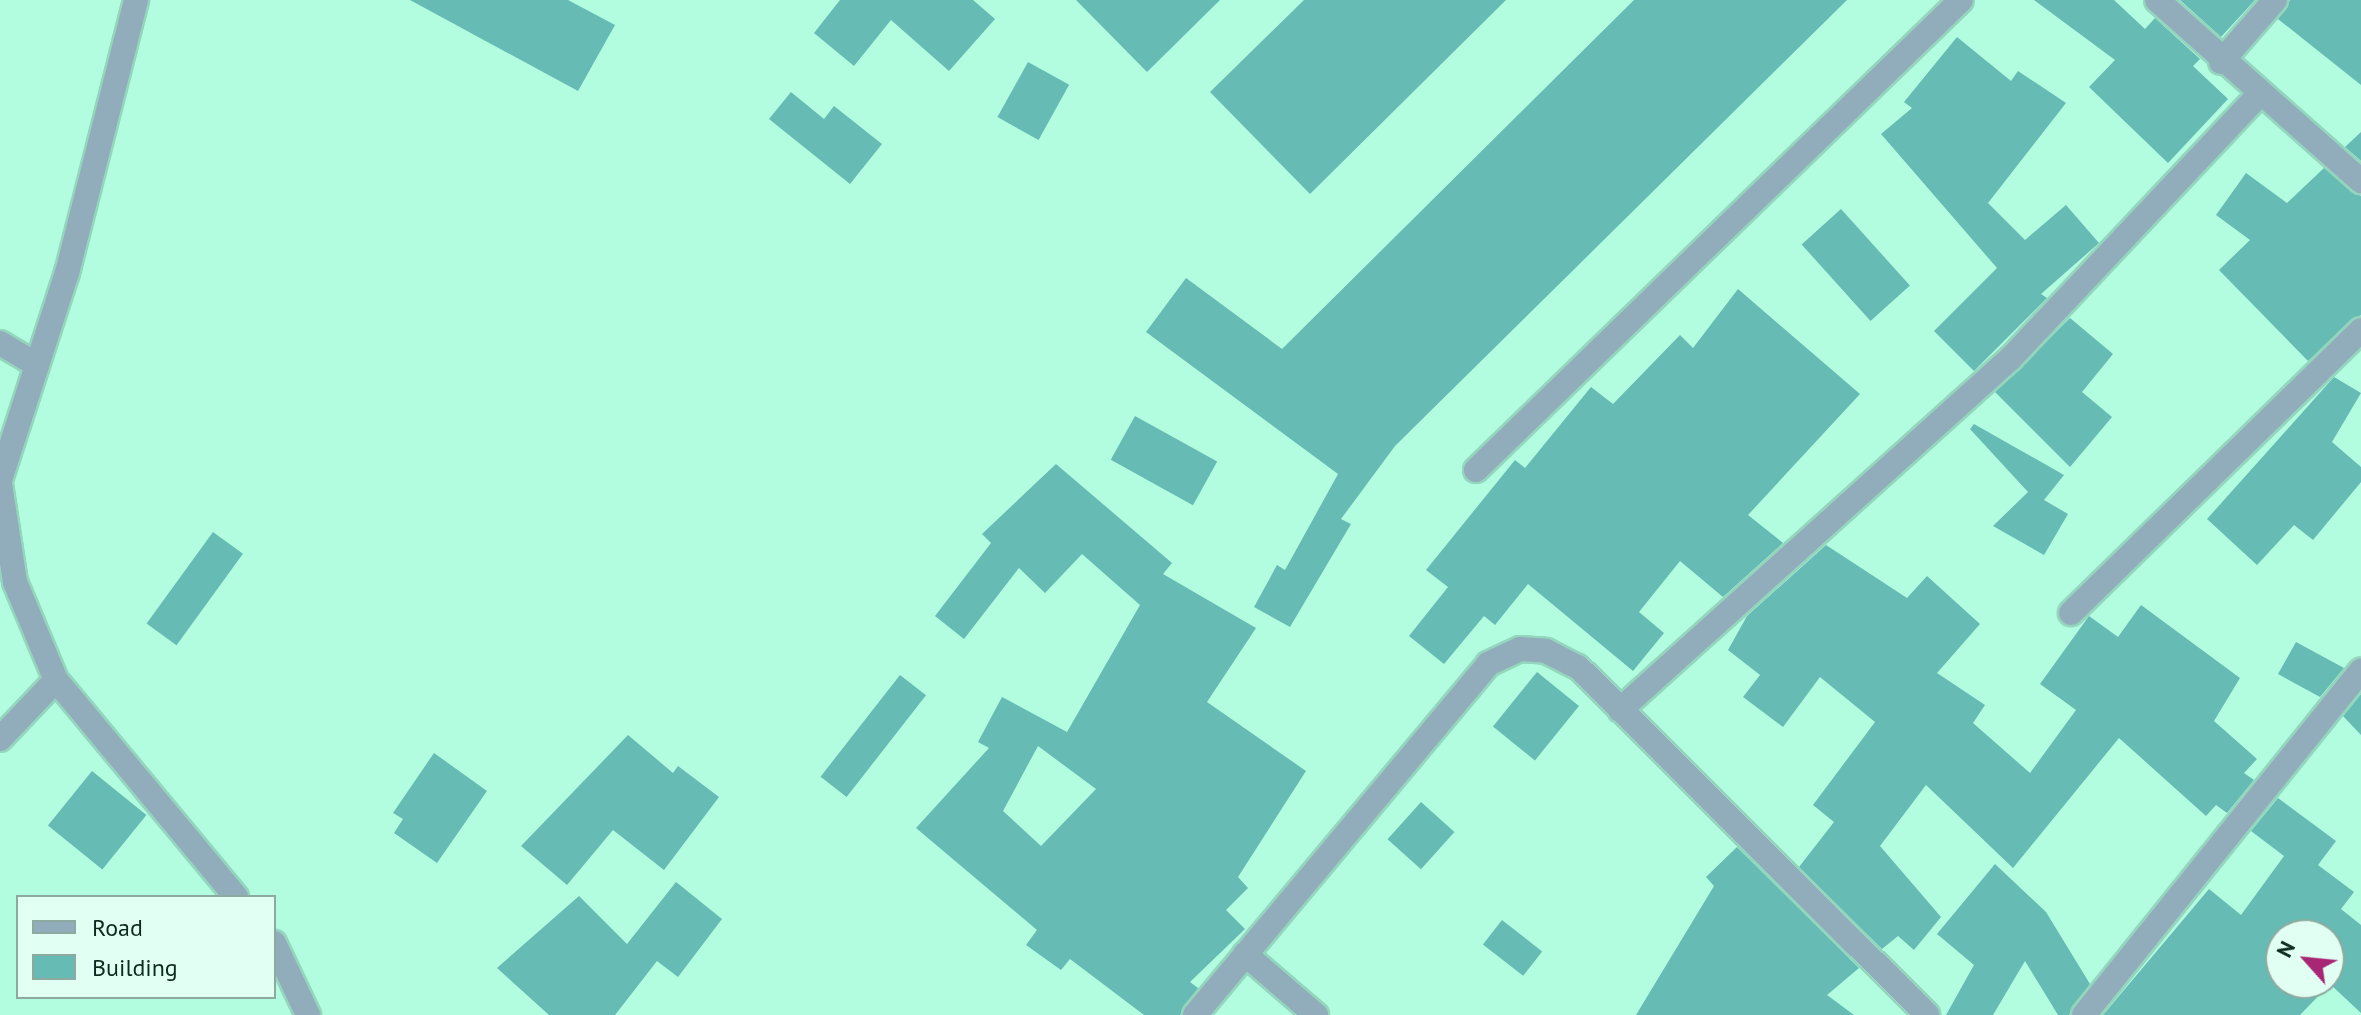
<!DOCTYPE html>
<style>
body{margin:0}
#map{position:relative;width:2361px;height:1015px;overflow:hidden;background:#b2fce0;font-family:"PT Sans",sans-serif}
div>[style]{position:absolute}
.building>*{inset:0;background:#66bbb4;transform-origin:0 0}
.roads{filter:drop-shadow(2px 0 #94d6bd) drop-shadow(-2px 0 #94d6bd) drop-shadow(0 2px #94d6bd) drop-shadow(0 -2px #94d6bd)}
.minor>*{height:24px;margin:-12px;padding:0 12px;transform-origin:12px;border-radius:12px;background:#91adbb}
span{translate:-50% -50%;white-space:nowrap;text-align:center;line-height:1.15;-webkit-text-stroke:8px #e2fff3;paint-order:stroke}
.legend{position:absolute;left:16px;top:895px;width:260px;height:104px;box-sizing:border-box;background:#e2fff3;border:2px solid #8caa9f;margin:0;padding:10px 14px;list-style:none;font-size:24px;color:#0b2a20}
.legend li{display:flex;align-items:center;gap:16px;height:40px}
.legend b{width:40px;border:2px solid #8caa9f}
.north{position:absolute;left:2265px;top:919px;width:80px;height:80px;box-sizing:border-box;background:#e2fff3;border:2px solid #8caa9f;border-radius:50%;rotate:297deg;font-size:22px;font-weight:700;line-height:32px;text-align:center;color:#0b2a20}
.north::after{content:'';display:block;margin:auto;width:28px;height:36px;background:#a82774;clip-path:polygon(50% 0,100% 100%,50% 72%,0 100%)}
</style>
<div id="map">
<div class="building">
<i style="clip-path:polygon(410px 0,568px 0,615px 25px,578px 91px)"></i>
<i style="clip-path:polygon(840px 0,973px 0,995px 19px,949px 71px,891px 20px,854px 66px,814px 33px)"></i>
<i style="clip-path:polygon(1076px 0,1220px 0,1147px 72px)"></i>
<i style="clip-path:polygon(1304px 0,1506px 0,1310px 194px,1210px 92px)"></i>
<i style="clip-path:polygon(1634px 0,1847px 0,1395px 446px,1341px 519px,1351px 524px,1290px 627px,1254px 607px,1277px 565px,1285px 570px,1338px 474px,1146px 332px,1186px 278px,1282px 349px)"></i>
<i style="clip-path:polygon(2034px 0,2114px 0,2145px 29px,2155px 18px,2200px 59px,2193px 66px,2228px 99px,2168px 163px,2089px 87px,2115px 60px)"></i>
<i style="clip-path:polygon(2180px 0,2255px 0,2221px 37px)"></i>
<i style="clip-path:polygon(2290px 0,2361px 0,2361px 85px,2278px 19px)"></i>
<i style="clip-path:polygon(1957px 37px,2011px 81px,2018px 71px,2066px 103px,1988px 203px,2025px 240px,2066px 205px,2099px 243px,2041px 294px,2047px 298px,1974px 371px,1934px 331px,1997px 268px,1881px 134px,1912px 108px,1904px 102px)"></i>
<i style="left:1028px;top:62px;width:47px;height:63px;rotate:29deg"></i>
<i style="clip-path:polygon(791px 92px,824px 119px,834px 106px,882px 144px,850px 184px,769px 119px)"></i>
<i style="clip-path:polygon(2361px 132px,2361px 161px,2345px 147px)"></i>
<i style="clip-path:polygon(2324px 168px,2361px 196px,2361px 315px,2308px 361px,2219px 270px,2250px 240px,2216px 215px,2246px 173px,2287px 203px)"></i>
<i style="left:1841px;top:209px;width:103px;height:53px;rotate:48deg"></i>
<i style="clip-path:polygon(1738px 289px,1860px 394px,1748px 515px,1783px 543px,1723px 597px,1680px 561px,1639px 612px,1664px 633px,1633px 671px,1528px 584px,1495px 625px,1484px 616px,1444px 664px,1409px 636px,1448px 587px,1426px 570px,1515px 460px,1525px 468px,1591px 387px,1613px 404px,1680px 335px,1693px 348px)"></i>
<i style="clip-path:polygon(2070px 318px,2113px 354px,2082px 392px,2112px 417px,2070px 467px,1995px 392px)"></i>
<i style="clip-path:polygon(2334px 377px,2361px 393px,2332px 442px,2361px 467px,2361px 482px,2313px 540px,2294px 525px,2257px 565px,2207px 519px)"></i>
<i style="left:1135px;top:416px;width:94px;height:50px;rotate:29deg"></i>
<i style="clip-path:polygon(1974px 424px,2064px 475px,2044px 500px,2068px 514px,2044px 555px,1993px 526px,2028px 492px,1970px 429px)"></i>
<i style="clip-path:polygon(evenodd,1056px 464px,1172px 563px,1163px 574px,1256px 628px,1207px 702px,1306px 771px,1238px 877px,1248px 888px,1226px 910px,1245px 929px,1190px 982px,1198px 988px,1180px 1015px,1144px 1015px,1070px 959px,1061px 970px,1026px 945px,1037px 930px,916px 828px,989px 748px,978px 742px,1002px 697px,1067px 732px,1140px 605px,1082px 554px,1045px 593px,1019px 568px,964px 639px,935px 616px,991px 543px,982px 534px,1056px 464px,1038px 746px,1096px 789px,1041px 846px,1003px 811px,1038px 746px)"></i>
<i style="left:213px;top:532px;width:37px;height:113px;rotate:36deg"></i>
<i style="clip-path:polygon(1826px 545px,1907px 598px,1927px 576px,1980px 624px,1937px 673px,1985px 705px,1973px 723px,2030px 773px,2076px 710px,2040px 684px,2089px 616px,2118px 637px,2141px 605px,2240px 678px,2214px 721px,2257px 759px,2244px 773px,2254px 780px,2227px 813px,2216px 805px,2206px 816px,2119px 738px,2013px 868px,1926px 785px,1880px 846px,1941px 917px,1914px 950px,1898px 936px,1882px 949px,1799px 867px,1834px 822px,1813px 805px,1875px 722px,1820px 677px,1783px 727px,1743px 697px,1760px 675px,1728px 650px,1747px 616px)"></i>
<i style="clip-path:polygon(2296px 642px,2344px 668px,2320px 697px,2278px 674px)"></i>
<i style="left:1537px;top:672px;width:54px;height:70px;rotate:39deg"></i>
<i style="left:900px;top:675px;width:33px;height:129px;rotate:38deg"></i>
<i style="clip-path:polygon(2361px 694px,2361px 735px,2343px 716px)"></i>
<i style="clip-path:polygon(628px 735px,673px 773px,678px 766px,719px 797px,664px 870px,613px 830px,567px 885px,521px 846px)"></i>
<i style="clip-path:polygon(434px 753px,487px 791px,437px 863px,394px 833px,403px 819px,393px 813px)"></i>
<i style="left:92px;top:771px;width:70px;height:70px;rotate:39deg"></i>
<i style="clip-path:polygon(evenodd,2278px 798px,2336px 841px,2318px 865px,2354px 892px,2341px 909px,2361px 925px,2361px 1013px,2330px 984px,2300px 1015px,2103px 1015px,2209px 889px,2241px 915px,2284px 856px,2251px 831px,2278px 798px,2281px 935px,2329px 935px,2329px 983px,2281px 983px,2281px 935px)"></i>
<i style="left:1421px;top:802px;width:45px;height:50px;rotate:42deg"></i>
<i style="clip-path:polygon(1737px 847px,1859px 968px,1827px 995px,1854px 1015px,1636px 1015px,1714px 886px,1706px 877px)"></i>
<i style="clip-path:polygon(1995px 864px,2046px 912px,2090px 984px,2069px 1015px,2058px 1015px,2025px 961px,1993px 1015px,1946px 1015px,1974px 965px,1937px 934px)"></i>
<i style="clip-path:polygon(676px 882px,722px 919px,678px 977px,657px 961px,615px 1015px,549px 1015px,497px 968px,579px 896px,627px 944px)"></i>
<i style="left:1502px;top:920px;width:51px;height:31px;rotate:38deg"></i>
</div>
<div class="roads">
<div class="minor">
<i style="left:2157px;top:0;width:273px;rotate:41.6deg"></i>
<i style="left:2221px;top:62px;width:82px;rotate:-48.9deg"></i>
<i style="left:0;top:343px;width:43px;rotate:30.7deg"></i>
<i style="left:1476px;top:470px;width:675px;rotate:-44.1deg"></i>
<i style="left:0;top:480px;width:218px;rotate:-72.1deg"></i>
<i style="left:67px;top:273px;width:282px;rotate:-75.8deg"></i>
<i style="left:0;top:484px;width:99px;rotate:81.3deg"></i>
<i style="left:15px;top:582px;width:106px;rotate:67.3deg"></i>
<i style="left:56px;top:680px;width:282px;rotate:50.3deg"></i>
<i style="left:2071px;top:613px;width:405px;rotate:-44.3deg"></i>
<i style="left:1620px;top:710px;width:526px;rotate:-42deg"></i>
<i style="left:2011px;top:358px;width:363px;rotate:-46.7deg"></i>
<i style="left:0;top:739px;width:81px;rotate:-46.5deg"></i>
<i style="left:274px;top:943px;width:80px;rotate:64.7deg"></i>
<i style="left:1245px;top:954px;width:94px;rotate:40.7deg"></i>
<i style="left:1195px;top:1015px;width:457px;rotate:-50.1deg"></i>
<i style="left:1488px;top:664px;width:35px;rotate:-25deg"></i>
<i style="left:1520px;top:649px;width:26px;rotate:4deg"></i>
<i style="left:1546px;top:651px;width:36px;rotate:27deg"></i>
<i style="left:1578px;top:667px;width:493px;rotate:44.9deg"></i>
<i style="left:2084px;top:1015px;width:442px;rotate:-51.2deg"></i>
</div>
</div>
<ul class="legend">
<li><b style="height:10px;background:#91adbb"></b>Road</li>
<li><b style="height:22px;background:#66bbb4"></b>Building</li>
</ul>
<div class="north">N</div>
</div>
